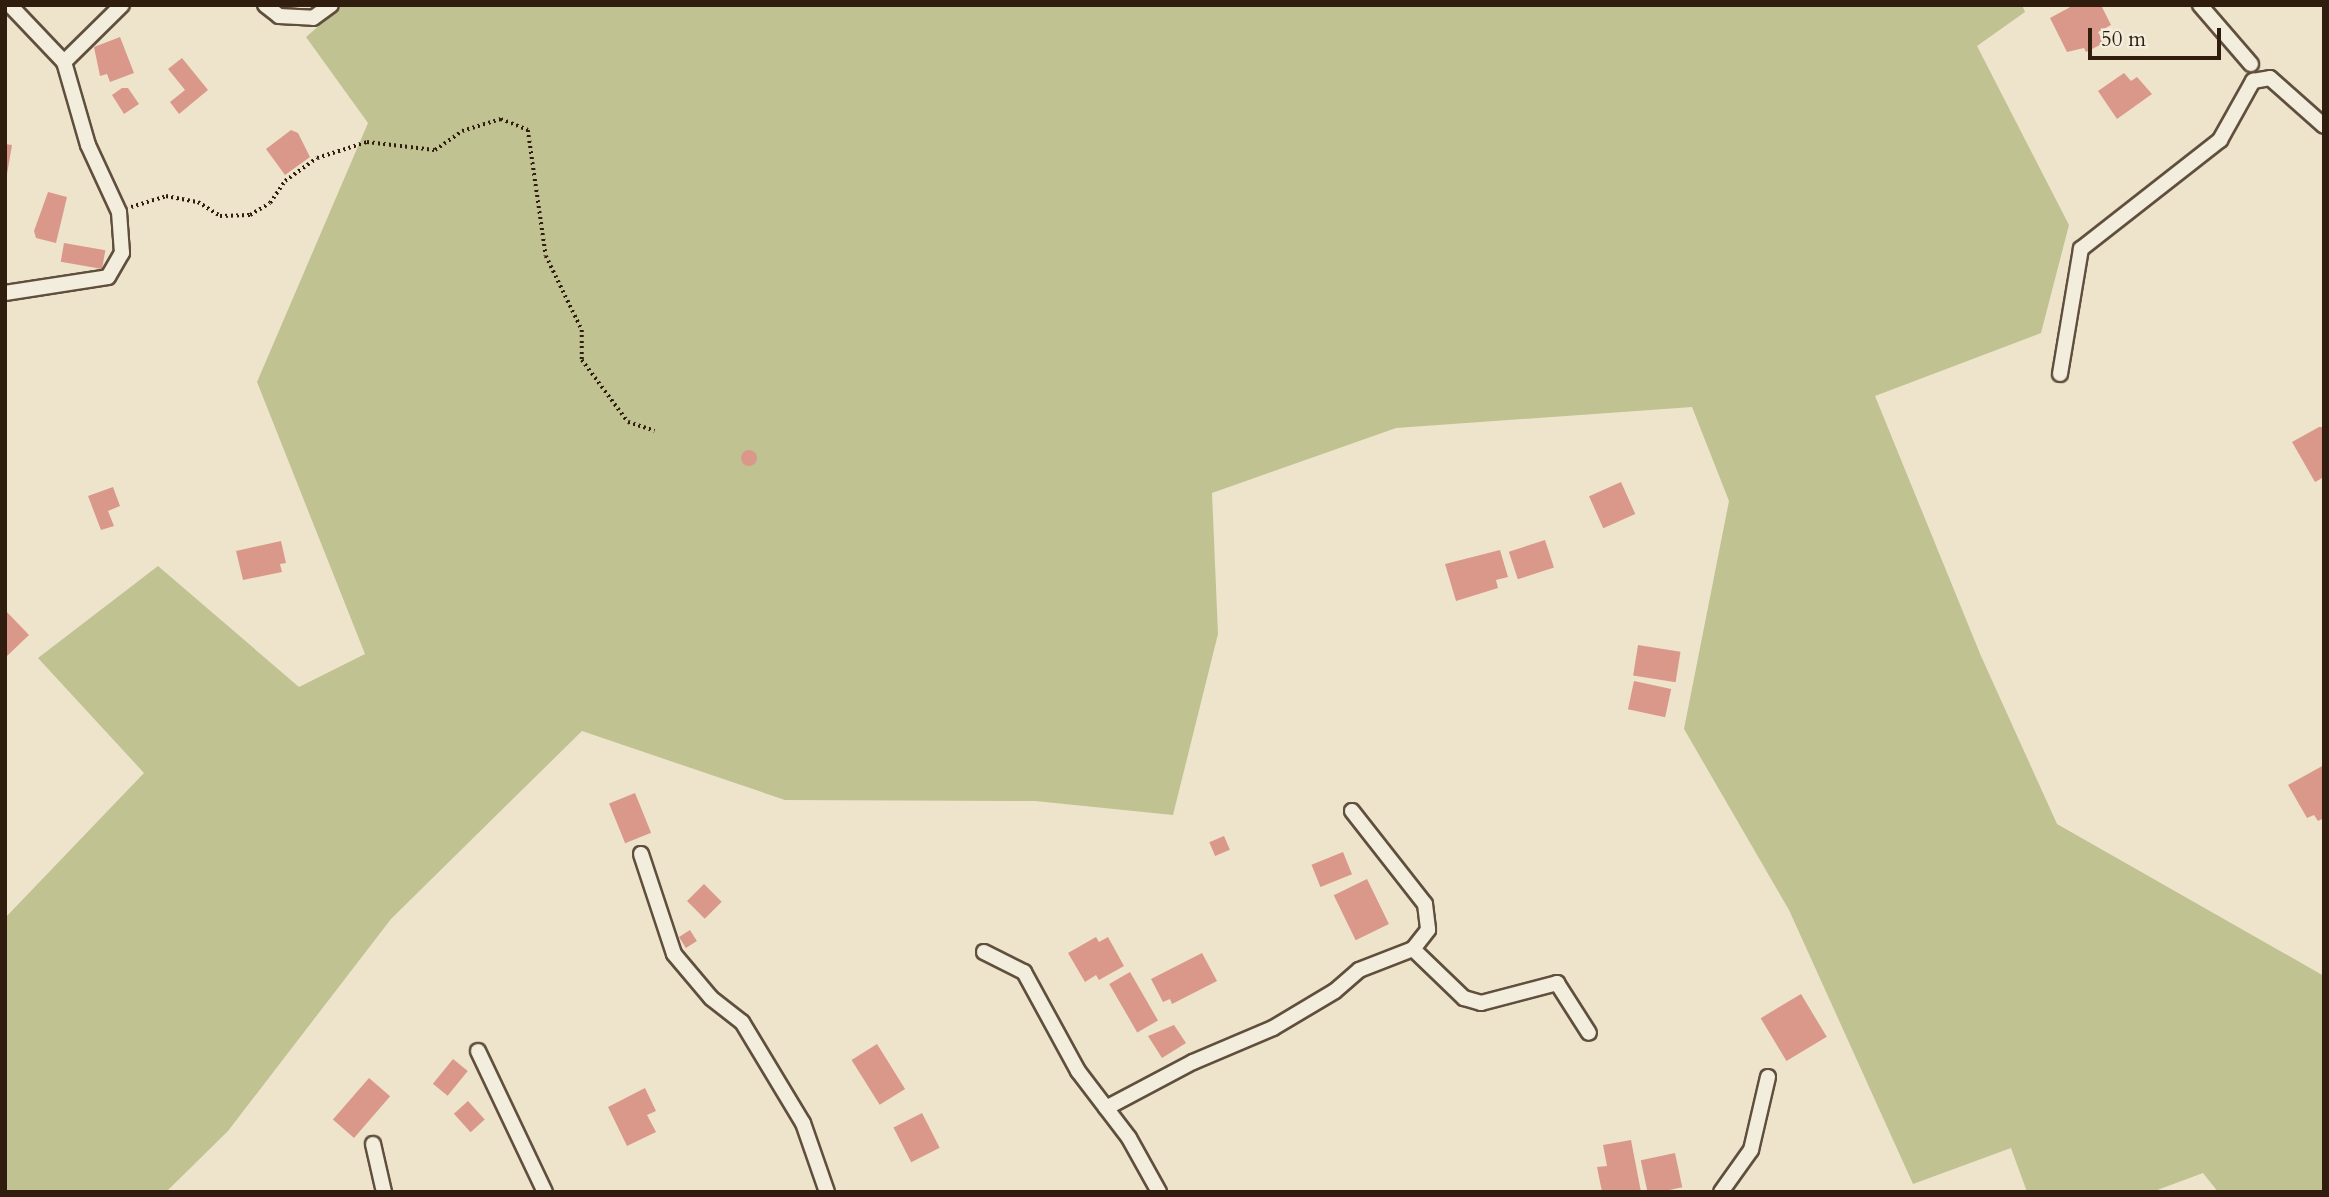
<!DOCTYPE html>
<style>
body{margin:0}
#map{position:relative;width:2329px;height:1197px;overflow:hidden;background:#ede4cb;font-family:Cardo,serif}
div>[style]{position:absolute}
.green>*{inset:0;background:#c0c292}
.building>*{inset:0;background:#da988b;transform-origin:0 0}
.round{border-radius:50%}
.path>*{height:3.5px;margin-top:-1.75px;transform-origin:0;background:repeating-linear-gradient(90deg,#311d0e 0 2px,transparent 0 5.5px)}
.roads{filter:drop-shadow(2px 0 #604f3d) drop-shadow(-2px 0 #604f3d) drop-shadow(0 2px #604f3d) drop-shadow(0 -2px #604f3d)}
.street>*{height:14px;margin:-7px;padding:0 7px;transform-origin:7px;border-radius:7px;background:#f3eddd}
span{translate:-50% -50%;white-space:nowrap;text-align:center;line-height:1.15;-webkit-text-stroke:6px #f3eddd;paint-order:stroke}
.frame{position:absolute;inset:0;border:7px solid #311d0e;pointer-events:none}
.scale{position:absolute;left:2088px;top:28px;width:133px;height:32px;box-sizing:border-box;border:4px solid #311d0e;border-top:0;padding-left:9px;font-size:21px;line-height:24px;white-space:nowrap;color:#311d0e;-webkit-text-stroke:5px #f3eddd;paint-order:stroke}
</style>
<div id="map">
<div class="green">
<i style="clip-path:polygon(343px 5px,2022px 5px,2025px 12px,1977px 46px,2069px 225px,2041px 333px,1875px 396px,1981px 656px,2057px 824px,2324px 976px,2324px 1192px,2218px 1192px,2203px 1173px,2152px 1192px,2027px 1192px,2011px 1148px,1913px 1184px,1789px 910px,1684px 729px,1729px 501px,1692px 407px,1396px 428px,1212px 493px,1218px 634px,1173px 815px,1035px 801px,785px 800px,582px 731px,391px 919px,228px 1131px,166px 1192px,5px 1192px,5px 918px,144px 773px,38px 658px,158px 566px,299px 687px,365px 654px,257px 382px,368px 123px,306px 37px)"></i>
</div>
<div class="building">
<i style="clip-path:polygon(2074px 5px,2106px 5px,2102px 7px,2111px 25px,2098px 32px,2104px 43px,2086px 52px,2084px 48px,2067px 52px,2050px 18px)"></i>
<i style="clip-path:polygon(120px 37px,134px 73px,110px 82px,107px 74px,100px 76px,94px 47px)"></i>
<i style="clip-path:polygon(182px 58px,208px 90px,179px 114px,170px 102px,185px 90px,168px 69px)"></i>
<i style="clip-path:polygon(2124px 73px,2131px 81px,2137px 77px,2152px 94px,2117px 119px,2098px 91px)"></i>
<i style="clip-path:polygon(122px 88px,128px 88px,139px 104px,124px 114px,112px 95px)"></i>
<i style="clip-path:polygon(291px 130px,298px 133px,310px 157px,285px 175px,266px 149px)"></i>
<i style="clip-path:polygon(5px 144px,12px 145px,7px 174px,5px 173px)"></i>
<i style="clip-path:polygon(48px 192px,67px 197px,56px 243px,36px 238px,34px 231px)"></i>
<i style="left:64px;top:243px;width:42px;height:19px;rotate:10deg"></i>
<i style="clip-path:polygon(2319px 427px,2324px 427px,2324px 477px,2315px 482px,2292px 442px)"></i>
<i class="round" style="left:741px;top:450px;width:16px;height:16px"></i>
<i style="left:1621px;top:482px;width:35px;height:35px;rotate:66deg"></i>
<i style="clip-path:polygon(113px 487px,120px 506px,108px 511px,114px 526px,101px 530px,88px 496px)"></i>
<i style="left:1545px;top:540px;width:29px;height:38px;rotate:72deg"></i>
<i style="clip-path:polygon(281px 541px,286px 563px,280px 564px,282px 572px,243px 580px,236px 551px)"></i>
<i style="clip-path:polygon(1500px 550px,1508px 577px,1496px 580px,1498px 588px,1456px 601px,1445px 564px)"></i>
<i style="clip-path:polygon(5px 610px,29px 635px,7px 656px,5px 654px)"></i>
<i style="left:1638px;top:645px;width:43px;height:31px;rotate:9deg"></i>
<i style="left:1634px;top:681px;width:38px;height:29px;rotate:12deg"></i>
<i style="clip-path:polygon(2324px 765px,2324px 818px,2318px 821px,2314px 815px,2307px 818px,2288px 785px)"></i>
<i style="left:635px;top:793px;width:43px;height:28px;rotate:68deg"></i>
<i style="left:1224px;top:836px;width:15px;height:16px;rotate:67deg"></i>
<i style="left:1343px;top:852px;width:24px;height:34px;rotate:68deg"></i>
<i style="left:1367px;top:879px;width:50px;height:37px;rotate:64deg"></i>
<i style="left:704px;top:884px;width:25px;height:24px;rotate:45deg"></i>
<i style="left:690px;top:930px;width:13px;height:13px;rotate:58deg"></i>
<i style="clip-path:polygon(1096px 937px,1099px 942px,1108px 937px,1124px 966px,1099px 980px,1096px 975px,1085px 982px,1068px 953px)"></i>
<i style="clip-path:polygon(1202px 953px,1217px 981px,1172px 1004px,1170px 999px,1163px 1002px,1151px 979px)"></i>
<i style="left:1130px;top:972px;width:56px;height:24px;rotate:60deg"></i>
<i style="left:1801px;top:994px;width:50px;height:47px;rotate:59deg"></i>
<i style="clip-path:polygon(1174px 1025px,1186px 1043px,1162px 1058px,1148px 1036px)"></i>
<i style="left:877px;top:1044px;width:53px;height:30px;rotate:58deg"></i>
<i style="left:453px;top:1059px;width:19px;height:32px;rotate:39deg"></i>
<i style="left:369px;top:1078px;width:28px;height:55px;rotate:41deg"></i>
<i style="clip-path:polygon(645px 1088px,656px 1111px,647px 1115px,656px 1132px,627px 1146px,608px 1107px)"></i>
<i style="left:468px;top:1101px;width:25px;height:19px;rotate:48deg"></i>
<i style="left:922px;top:1113px;width:39px;height:32px;rotate:63deg"></i>
<i style="clip-path:polygon(1631px 1140px,1641px 1192px,1602px 1192px,1597px 1167px,1607px 1166px,1603px 1145px)"></i>
<i style="left:1675px;top:1153px;width:35px;height:35px;rotate:78deg"></i>
</div>
<div class="path">
<i style="left:131px;top:207px;width:37px;rotate:-17deg"></i>
<i style="left:166px;top:196px;width:33px;rotate:11deg"></i>
<i style="left:198px;top:202px;width:26px;rotate:32deg"></i>
<i style="left:220px;top:216px;width:30px;rotate:-2deg"></i>
<i style="left:250px;top:215px;width:23px;rotate:-31deg"></i>
<i style="left:270px;top:203px;width:27px;rotate:-56deg"></i>
<i style="left:285px;top:181px;width:39px;rotate:-36deg"></i>
<i style="left:317px;top:158px;width:52px;rotate:-17.7deg"></i>
<i style="left:367px;top:142px;width:68px;rotate:6.7deg"></i>
<i style="left:435px;top:150px;width:33px;rotate:-35deg"></i>
<i style="left:462px;top:131px;width:41px;rotate:-17.1deg"></i>
<i style="left:501px;top:119px;width:29px;rotate:22deg"></i>
<i style="left:528px;top:130px;width:127px;rotate:81.9deg"></i>
<i style="left:546px;top:256px;width:82px;rotate:64.1deg"></i>
<i style="left:582px;top:330px;width:30px;rotate:90deg"></i>
<i style="left:582px;top:360px;width:77px;rotate:53.4deg"></i>
<i style="left:628px;top:422px;width:28px;rotate:18deg"></i>
</div>
<div class="roads">
<div class="street">
<i style="left:265px;top:5px;width:18px;rotate:38deg"></i>
<i style="left:279px;top:16px;width:34px;rotate:3deg"></i>
<i style="left:313px;top:18px;width:22px;rotate:-36deg"></i>
<i style="left:2200px;top:5px;width:78px;rotate:49.2deg"></i>
<i style="left:64px;top:62px;width:81px;rotate:-44.5deg"></i>
<i style="left:5px;top:293px;width:104px;rotate:-8.8deg"></i>
<i style="left:108px;top:277px;width:28px;rotate:-60deg"></i>
<i style="left:122px;top:253px;width:41px;rotate:-94.2deg"></i>
<i style="left:119px;top:212px;width:74px;rotate:-114.8deg"></i>
<i style="left:88px;top:145px;width:86px;rotate:-106.1deg"></i>
<i style="left:64px;top:62px;width:79px;rotate:-133.5deg"></i>
<i style="left:2060px;top:374px;width:127px;rotate:-80.5deg"></i>
<i style="left:2081px;top:249px;width:177px;rotate:-38.1deg"></i>
<i style="left:2220px;top:140px;width:68px;rotate:-60.8deg"></i>
<i style="left:2253px;top:81px;width:17px;rotate:-10deg"></i>
<i style="left:2270px;top:78px;width:72px;rotate:41.6deg"></i>
<i style="left:1352px;top:811px;width:118px;rotate:51.9deg"></i>
<i style="left:1425px;top:904px;width:26px;rotate:83deg"></i>
<i style="left:1428px;top:930px;width:24px;rotate:128deg"></i>
<i style="left:641px;top:854px;width:105px;rotate:71.7deg"></i>
<i style="left:674px;top:954px;width:57px;rotate:49.9deg"></i>
<i style="left:711px;top:998px;width:39px;rotate:38deg"></i>
<i style="left:742px;top:1022px;width:118px;rotate:58.9deg"></i>
<i style="left:803px;top:1123px;width:73px;rotate:70.8deg"></i>
<i style="left:984px;top:952px;width:45px;rotate:26.6deg"></i>
<i style="left:1024px;top:972px;width:113px;rotate:61.4deg"></i>
<i style="left:1078px;top:1071px;width:84px;rotate:52.7deg"></i>
<i style="left:1129px;top:1138px;width:62px;rotate:60.9deg"></i>
<i style="left:478px;top:1051px;width:156px;rotate:64.6deg"></i>
<i style="left:1106px;top:1108px;width:98px;rotate:-27.9deg"></i>
<i style="left:1193px;top:1062px;width:87px;rotate:-23deg"></i>
<i style="left:1273px;top:1028px;width:72px;rotate:-30.8deg"></i>
<i style="left:1335px;top:991px;width:32px;rotate:-41deg"></i>
<i style="left:1359px;top:970px;width:58px;rotate:-21.3deg"></i>
<i style="left:1413px;top:949px;width:71px;rotate:43.9deg"></i>
<i style="left:1464px;top:998px;width:18px;rotate:16deg"></i>
<i style="left:1481px;top:1003px;width:79px;rotate:-14.7deg"></i>
<i style="left:1557px;top:983px;width:59px;rotate:57.4deg"></i>
<i style="left:373px;top:1144px;width:49px;rotate:77.1deg"></i>
<i style="left:1721px;top:1192px;width:52px;rotate:-54.5deg"></i>
<i style="left:1751px;top:1150px;width:75px;rotate:-76.9deg"></i>
</div>
</div>
<div class="frame"></div>
<div class="scale">50 m</div>
</div>
